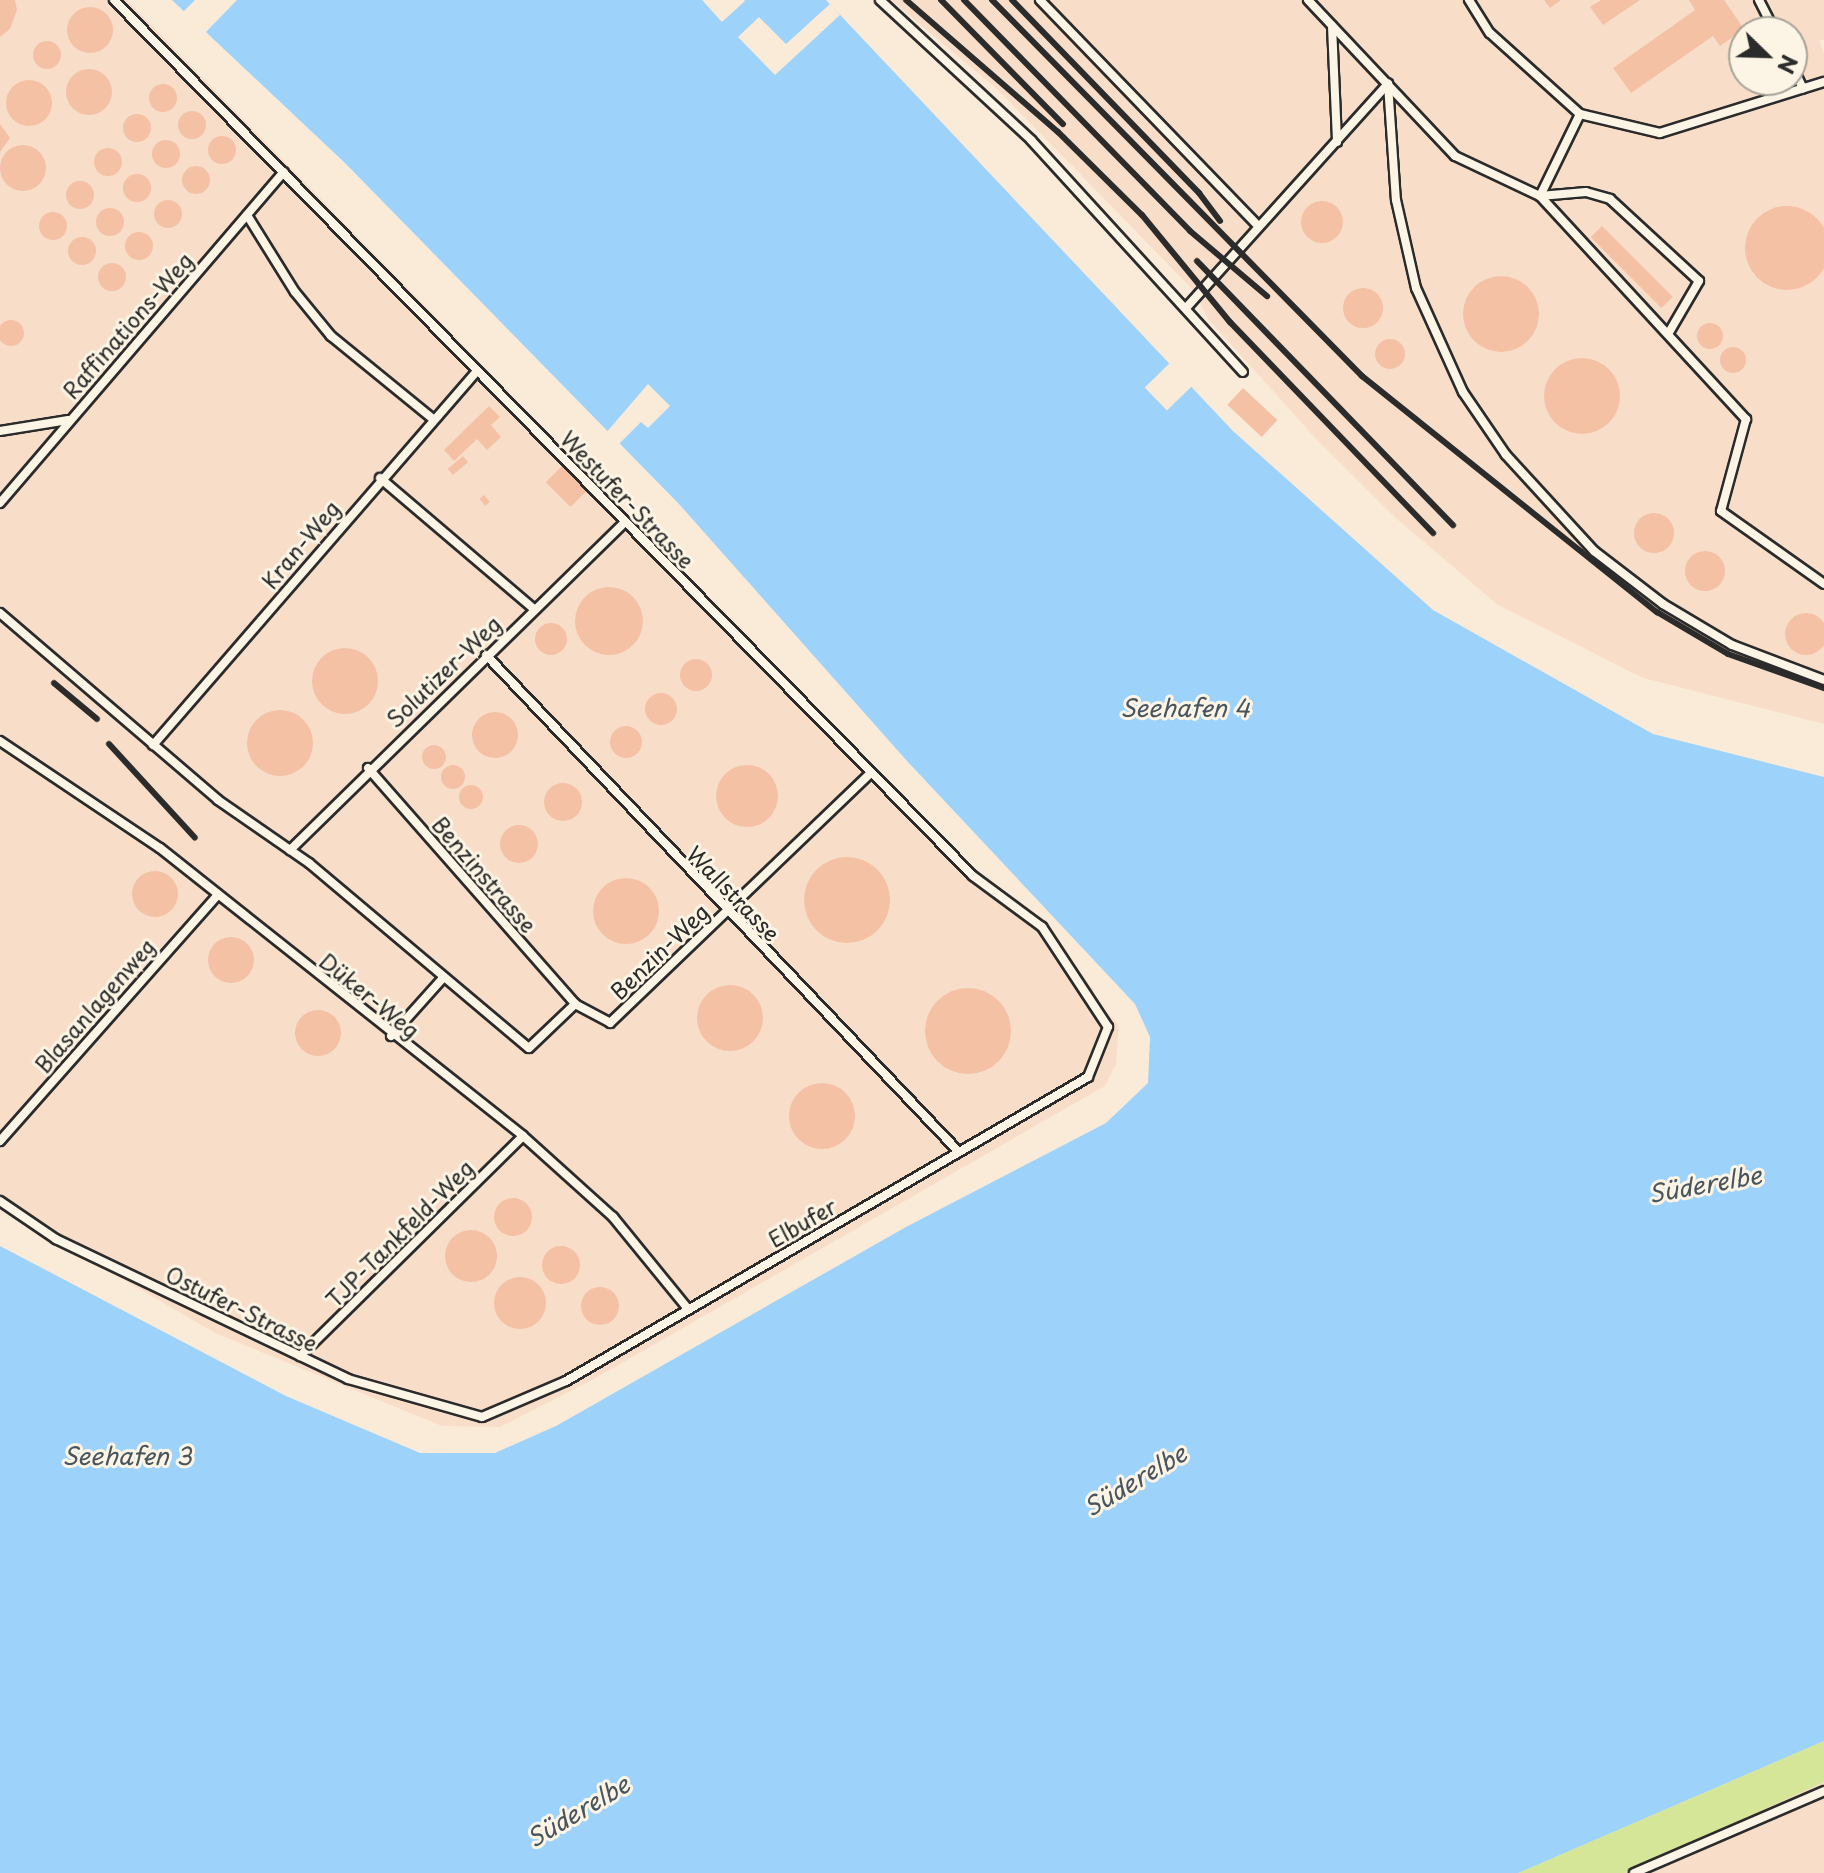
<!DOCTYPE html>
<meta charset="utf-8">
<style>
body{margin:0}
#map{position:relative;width:1824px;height:1873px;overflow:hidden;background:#faebd8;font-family:"Playpen Sans",sans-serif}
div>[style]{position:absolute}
.built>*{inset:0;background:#f8dec9}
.green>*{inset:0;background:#d5e699}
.water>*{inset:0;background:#9dd2fb}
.pier>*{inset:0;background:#faebd8;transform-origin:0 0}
.building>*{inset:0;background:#f4c1a5;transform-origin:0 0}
.round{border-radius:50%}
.roads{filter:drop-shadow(2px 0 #2b2b2b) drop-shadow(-2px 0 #2b2b2b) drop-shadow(0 2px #2b2b2b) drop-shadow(0 -2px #2b2b2b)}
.lane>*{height:8px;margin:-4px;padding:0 4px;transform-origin:4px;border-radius:4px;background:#fcf5e5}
.rail>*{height:6px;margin:-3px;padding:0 3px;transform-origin:3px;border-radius:3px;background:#2b2b2b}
span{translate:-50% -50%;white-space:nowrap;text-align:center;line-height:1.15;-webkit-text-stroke:6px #fcf5e5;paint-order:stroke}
.street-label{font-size:22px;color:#2b2b2b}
.water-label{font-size:24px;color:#48555f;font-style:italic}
.north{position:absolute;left:1728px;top:16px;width:80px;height:80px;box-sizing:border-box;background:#fcf5e5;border:2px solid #a8a49b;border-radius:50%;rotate:113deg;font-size:22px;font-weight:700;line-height:32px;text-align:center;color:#2b2b2b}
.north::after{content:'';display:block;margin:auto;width:28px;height:36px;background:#2b2b2b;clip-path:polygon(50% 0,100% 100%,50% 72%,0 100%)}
</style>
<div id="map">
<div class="built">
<i style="clip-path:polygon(0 0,127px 0,967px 862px,1042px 923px,1094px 990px,1091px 995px,1119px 1025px,1116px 1064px,1105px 1086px,594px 1379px,500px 1427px,442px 1426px,215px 1333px,0 1208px)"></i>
<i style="clip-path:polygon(evenodd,891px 0,1824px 0,1824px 39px,1819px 41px,1824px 53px,1824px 724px,1643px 678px,1498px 605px,1397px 519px,1319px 442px,1208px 319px,1194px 291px,998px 90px,891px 0,1744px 32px,1792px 32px,1792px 80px,1744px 80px,1744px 32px)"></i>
<i style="clip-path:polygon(1824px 1782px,1824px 1873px,1624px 1873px)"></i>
</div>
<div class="green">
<i style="clip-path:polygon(1824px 1741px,1824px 1782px,1625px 1873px,1518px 1873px)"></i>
</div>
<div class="water">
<i style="clip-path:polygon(172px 0,826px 0,1233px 431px,1433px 610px,1653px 734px,1824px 777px,1824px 1741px,1518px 1873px,0 1873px,0 1246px,286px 1396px,420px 1453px,495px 1453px,556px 1426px,906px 1227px,1106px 1123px,1148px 1083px,1150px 1037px,1135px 1004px,907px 761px,679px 504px,345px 163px)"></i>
</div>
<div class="pier">
<i style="clip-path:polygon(195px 0,237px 0,203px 35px,181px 14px)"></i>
<i style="clip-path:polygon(702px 0,744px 0,745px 1px,722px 22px)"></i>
<i style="clip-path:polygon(830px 4px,840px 15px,775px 75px,738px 37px,759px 17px,786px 44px)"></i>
<i style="left:1172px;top:361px;width:32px;height:38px;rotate:46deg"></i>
<i style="clip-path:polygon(648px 384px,670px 406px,648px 428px,641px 422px,617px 446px,605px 434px)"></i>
</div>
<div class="building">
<i style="clip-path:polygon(0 0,15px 0,17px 10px,10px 29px,0 37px)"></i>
<i style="clip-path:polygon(1544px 0,1561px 0,1550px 8px)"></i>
<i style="clip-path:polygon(1601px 0,1640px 0,1603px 25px,1590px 7px)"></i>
<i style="clip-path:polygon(1689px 0,1724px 0,1744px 29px,1720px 46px,1713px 36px,1631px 93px,1613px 68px,1695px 10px)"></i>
<i class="round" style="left:67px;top:7px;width:46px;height:46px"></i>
<i class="round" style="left:33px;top:41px;width:28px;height:28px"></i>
<i class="round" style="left:66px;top:69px;width:46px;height:46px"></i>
<i class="round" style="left:6px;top:80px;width:46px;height:46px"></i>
<i class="round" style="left:149px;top:84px;width:28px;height:28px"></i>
<i class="round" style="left:178px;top:111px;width:28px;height:28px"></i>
<i class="round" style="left:123px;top:114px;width:28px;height:28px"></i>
<i style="clip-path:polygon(0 124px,10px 138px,0 152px)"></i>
<i class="round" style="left:208px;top:136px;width:28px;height:28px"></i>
<i class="round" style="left:152px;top:140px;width:28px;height:28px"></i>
<i class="round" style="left:0;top:145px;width:46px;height:46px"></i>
<i class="round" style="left:94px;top:148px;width:28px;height:28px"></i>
<i class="round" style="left:182px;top:166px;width:28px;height:28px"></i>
<i class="round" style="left:123px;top:174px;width:28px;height:28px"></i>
<i class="round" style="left:66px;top:181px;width:28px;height:28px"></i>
<i class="round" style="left:154px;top:200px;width:28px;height:28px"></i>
<i class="round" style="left:1301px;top:201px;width:42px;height:42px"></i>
<i class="round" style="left:1745px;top:206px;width:84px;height:84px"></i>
<i class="round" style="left:96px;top:208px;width:28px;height:28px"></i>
<i class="round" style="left:39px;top:212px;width:28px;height:28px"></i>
<i style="left:1602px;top:226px;width:100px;height:16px;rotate:45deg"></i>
<i class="round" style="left:125px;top:232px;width:28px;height:28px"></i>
<i class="round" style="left:68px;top:237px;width:28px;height:28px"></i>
<i class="round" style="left:98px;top:263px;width:28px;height:28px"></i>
<i class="round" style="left:1463px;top:276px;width:76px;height:76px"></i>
<i class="round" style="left:1343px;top:288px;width:40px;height:40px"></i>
<i class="round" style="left:-2px;top:320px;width:26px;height:26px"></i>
<i class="round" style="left:1697px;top:323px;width:26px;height:26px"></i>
<i class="round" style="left:1375px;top:339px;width:30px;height:30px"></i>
<i class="round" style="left:1720px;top:347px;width:26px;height:26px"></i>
<i class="round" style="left:1544px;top:358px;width:76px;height:76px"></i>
<i style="left:1243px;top:388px;width:47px;height:23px;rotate:43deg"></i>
<i style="clip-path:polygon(489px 406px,500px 417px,491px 425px,501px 437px,487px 450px,477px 439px,454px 461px,444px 450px)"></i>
<i style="left:463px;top:456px;width:8px;height:20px;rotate:50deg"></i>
<i style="left:562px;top:466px;width:35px;height:23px;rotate:45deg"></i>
<i style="left:484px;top:495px;width:9px;height:6px;rotate:49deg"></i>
<i class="round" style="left:1634px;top:513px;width:40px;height:40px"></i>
<i class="round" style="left:1685px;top:551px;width:40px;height:40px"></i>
<i class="round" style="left:575px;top:587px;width:68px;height:68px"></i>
<i class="round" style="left:1785px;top:613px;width:42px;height:42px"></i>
<i class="round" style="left:535px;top:623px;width:32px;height:32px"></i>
<i class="round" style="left:312px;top:648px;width:66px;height:66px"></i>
<i class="round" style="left:680px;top:659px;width:32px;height:32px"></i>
<i class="round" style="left:645px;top:693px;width:32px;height:32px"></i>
<i class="round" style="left:247px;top:710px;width:66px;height:66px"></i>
<i class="round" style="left:472px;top:712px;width:46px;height:46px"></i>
<i class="round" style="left:610px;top:726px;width:32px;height:32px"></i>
<i class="round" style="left:422px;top:745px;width:24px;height:24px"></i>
<i class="round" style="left:441px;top:765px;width:24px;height:24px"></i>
<i class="round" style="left:716px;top:765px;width:62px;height:62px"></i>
<i class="round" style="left:544px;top:783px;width:38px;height:38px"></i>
<i class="round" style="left:459px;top:785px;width:24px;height:24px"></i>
<i class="round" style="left:500px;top:825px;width:38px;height:38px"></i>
<i class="round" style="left:804px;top:857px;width:86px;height:86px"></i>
<i class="round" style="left:132px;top:871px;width:46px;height:46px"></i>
<i class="round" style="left:593px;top:878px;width:66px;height:66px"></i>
<i class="round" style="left:208px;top:937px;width:46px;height:46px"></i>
<i class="round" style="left:697px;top:985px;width:66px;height:66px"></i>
<i class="round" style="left:925px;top:988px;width:86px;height:86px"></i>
<i class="round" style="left:295px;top:1010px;width:46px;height:46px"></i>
<i class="round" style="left:789px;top:1083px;width:66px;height:66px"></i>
<i class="round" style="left:494px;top:1198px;width:38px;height:38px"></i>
<i class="round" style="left:445px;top:1230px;width:52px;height:52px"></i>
<i class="round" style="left:542px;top:1246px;width:38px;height:38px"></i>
<i class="round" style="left:494px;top:1277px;width:52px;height:52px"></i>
<i class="round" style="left:581px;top:1287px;width:38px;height:38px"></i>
</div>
<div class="roads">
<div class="lane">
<i style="left:880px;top:0;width:206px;rotate:42.8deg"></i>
<i style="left:1031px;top:140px;width:314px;rotate:47.6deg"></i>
<i style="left:1040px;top:0;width:313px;rotate:46deg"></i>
<i style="left:1308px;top:0;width:214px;rotate:46.7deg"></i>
<i style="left:1455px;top:156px;width:94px;rotate:25.2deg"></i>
<i style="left:1540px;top:196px;width:46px;rotate:-5deg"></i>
<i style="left:1586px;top:192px;width:25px;rotate:16deg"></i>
<i style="left:1610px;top:199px;width:121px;rotate:42.7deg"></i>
<i style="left:1699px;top:281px;width:61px;rotate:120.3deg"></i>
<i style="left:1469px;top:0;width:39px;rotate:58deg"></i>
<i style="left:1490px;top:33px;width:121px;rotate:42deg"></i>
<i style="left:1580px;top:114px;width:82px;rotate:13.4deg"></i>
<i style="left:1660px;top:133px;width:172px;rotate:-17.3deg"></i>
<i style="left:1759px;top:0;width:36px;rotate:63deg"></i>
<i style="left:1332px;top:26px;width:116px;rotate:87.5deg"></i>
<i style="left:1792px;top:66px;width:25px;rotate:64deg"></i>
<i style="left:1388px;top:84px;width:116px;rotate:86.1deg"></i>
<i style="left:1396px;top:200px;width:90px;rotate:77.2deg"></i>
<i style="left:1416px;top:288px;width:114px;rotate:65.7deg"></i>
<i style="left:1463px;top:392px;width:76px;rotate:55.7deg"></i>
<i style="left:1506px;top:455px;width:130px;rotate:47.5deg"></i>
<i style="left:1594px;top:551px;width:87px;rotate:37.5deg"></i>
<i style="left:1663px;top:604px;width:80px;rotate:30.7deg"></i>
<i style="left:1732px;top:645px;width:98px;rotate:20.8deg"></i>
<i style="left:1580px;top:114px;width:91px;rotate:116deg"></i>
<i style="left:1540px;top:196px;width:304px;rotate:47.3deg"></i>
<i style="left:1746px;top:419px;width:95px;rotate:105.2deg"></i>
<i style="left:1721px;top:511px;width:126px;rotate:35.3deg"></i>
<i style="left:247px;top:215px;width:91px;rotate:58.1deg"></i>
<i style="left:295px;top:292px;width:57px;rotate:50.7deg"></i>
<i style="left:331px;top:336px;width:132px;rotate:39.1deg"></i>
<i style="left:1186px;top:308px;width:302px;rotate:-48deg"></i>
<i style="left:0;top:431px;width:69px;rotate:-9.2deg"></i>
<i style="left:380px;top:478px;width:202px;rotate:40.4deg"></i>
<i style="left:0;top:503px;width:436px;rotate:-49.4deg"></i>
<i style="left:0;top:613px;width:287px;rotate:40.6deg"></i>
<i style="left:218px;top:800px;width:111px;rotate:34.7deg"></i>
<i style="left:309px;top:863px;width:287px;rotate:40.1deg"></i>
<i style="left:529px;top:1048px;width:64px;rotate:-43.7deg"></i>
<i style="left:486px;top:655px;width:686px;rotate:46.42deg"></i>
<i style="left:0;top:741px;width:192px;rotate:33.8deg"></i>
<i style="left:160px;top:848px;width:463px;rotate:38.4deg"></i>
<i style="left:523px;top:1136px;width:121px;rotate:42deg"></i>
<i style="left:613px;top:1217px;width:119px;rotate:50.8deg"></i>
<i style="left:153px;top:745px;width:495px;rotate:-49.1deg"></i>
<i style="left:368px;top:768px;width:314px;rotate:48.7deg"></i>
<i style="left:575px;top:1004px;width:40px;rotate:28deg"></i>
<i style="left:610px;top:1023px;width:361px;rotate:-43.8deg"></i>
<i style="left:290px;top:850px;width:469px;rotate:-44.4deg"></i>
<i style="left:391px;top:1036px;width:79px;rotate:-48.1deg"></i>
<i style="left:0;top:1141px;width:329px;rotate:-48.5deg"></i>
<i style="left:0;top:1201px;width:68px;rotate:34.2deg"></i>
<i style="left:56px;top:1239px;width:324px;rotate:25.6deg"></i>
<i style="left:348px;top:1379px;width:139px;rotate:15.8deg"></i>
<i style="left:482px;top:1417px;width:91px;rotate:-23.2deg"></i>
<i style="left:566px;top:1381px;width:604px;rotate:-30.22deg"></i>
<i style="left:1088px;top:1077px;width:54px;rotate:-68.2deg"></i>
<i style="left:1108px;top:1027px;width:120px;rotate:-123.4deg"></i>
<i style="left:1042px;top:927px;width:86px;rotate:-143.5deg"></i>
<i style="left:973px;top:876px;width:1227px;rotate:-134.44deg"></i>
<i style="left:300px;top:1356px;width:313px;rotate:-44.6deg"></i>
<i style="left:1634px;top:1873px;width:207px;rotate:-23.3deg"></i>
</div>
</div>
<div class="rail">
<i style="left:906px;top:0;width:201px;rotate:41deg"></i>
<i style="left:1058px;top:132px;width:118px;rotate:44.7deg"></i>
<i style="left:1142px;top:215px;width:139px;rotate:50.6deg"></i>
<i style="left:1230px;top:322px;width:293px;rotate:46.1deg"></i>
<i style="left:941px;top:0;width:174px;rotate:45.5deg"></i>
<i style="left:964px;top:0;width:323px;rotate:45.6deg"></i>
<i style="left:1190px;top:231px;width:101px;rotate:40.2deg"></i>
<i style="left:992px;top:0;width:528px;rotate:45.46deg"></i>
<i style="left:1362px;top:376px;width:378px;rotate:38.7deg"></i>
<i style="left:1657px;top:612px;width:82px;rotate:30.6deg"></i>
<i style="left:1728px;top:654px;width:102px;rotate:19.5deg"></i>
<i style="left:1012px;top:0;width:269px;rotate:45.9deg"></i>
<i style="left:1199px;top:193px;width:35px;rotate:53deg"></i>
<i style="left:1197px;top:261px;width:368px;rotate:45.9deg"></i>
<i style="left:54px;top:683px;width:56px;rotate:39.9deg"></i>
<i style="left:109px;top:744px;width:127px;rotate:47.5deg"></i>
</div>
<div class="street-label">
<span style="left:127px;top:325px;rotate:-49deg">Raffinations-Weg</span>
<span style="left:628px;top:499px;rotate:46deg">Westufer-Strasse</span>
<span style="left:300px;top:544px;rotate:-50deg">Kran-Weg</span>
<span style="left:443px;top:671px;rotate:-44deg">Solutizer-Weg</span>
<span style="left:485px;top:874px;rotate:49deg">Benzinstrasse</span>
<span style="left:734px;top:893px;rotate:46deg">Wallstrasse</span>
<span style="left:659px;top:951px;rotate:-44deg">Benzin-Weg</span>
<span style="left:370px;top:995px;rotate:39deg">Düker-Weg</span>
<span style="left:94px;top:1005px;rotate:-49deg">Blasanlagenweg</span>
<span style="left:802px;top:1222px;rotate:-30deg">Elbufer</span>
<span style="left:399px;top:1233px;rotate:-45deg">TJP-Tankfeld-Weg</span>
<span style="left:242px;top:1308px;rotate:26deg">Ostufer-Strasse</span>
</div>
<div class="water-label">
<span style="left:1185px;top:708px">Seehafen 4</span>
<span style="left:1705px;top:1184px;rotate:-10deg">Süderelbe</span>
<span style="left:127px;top:1456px">Seehafen 3</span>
<span style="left:1135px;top:1480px;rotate:-31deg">Süderelbe</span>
<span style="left:578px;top:1811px;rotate:-31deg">Süderelbe</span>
</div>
<div class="north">N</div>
</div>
